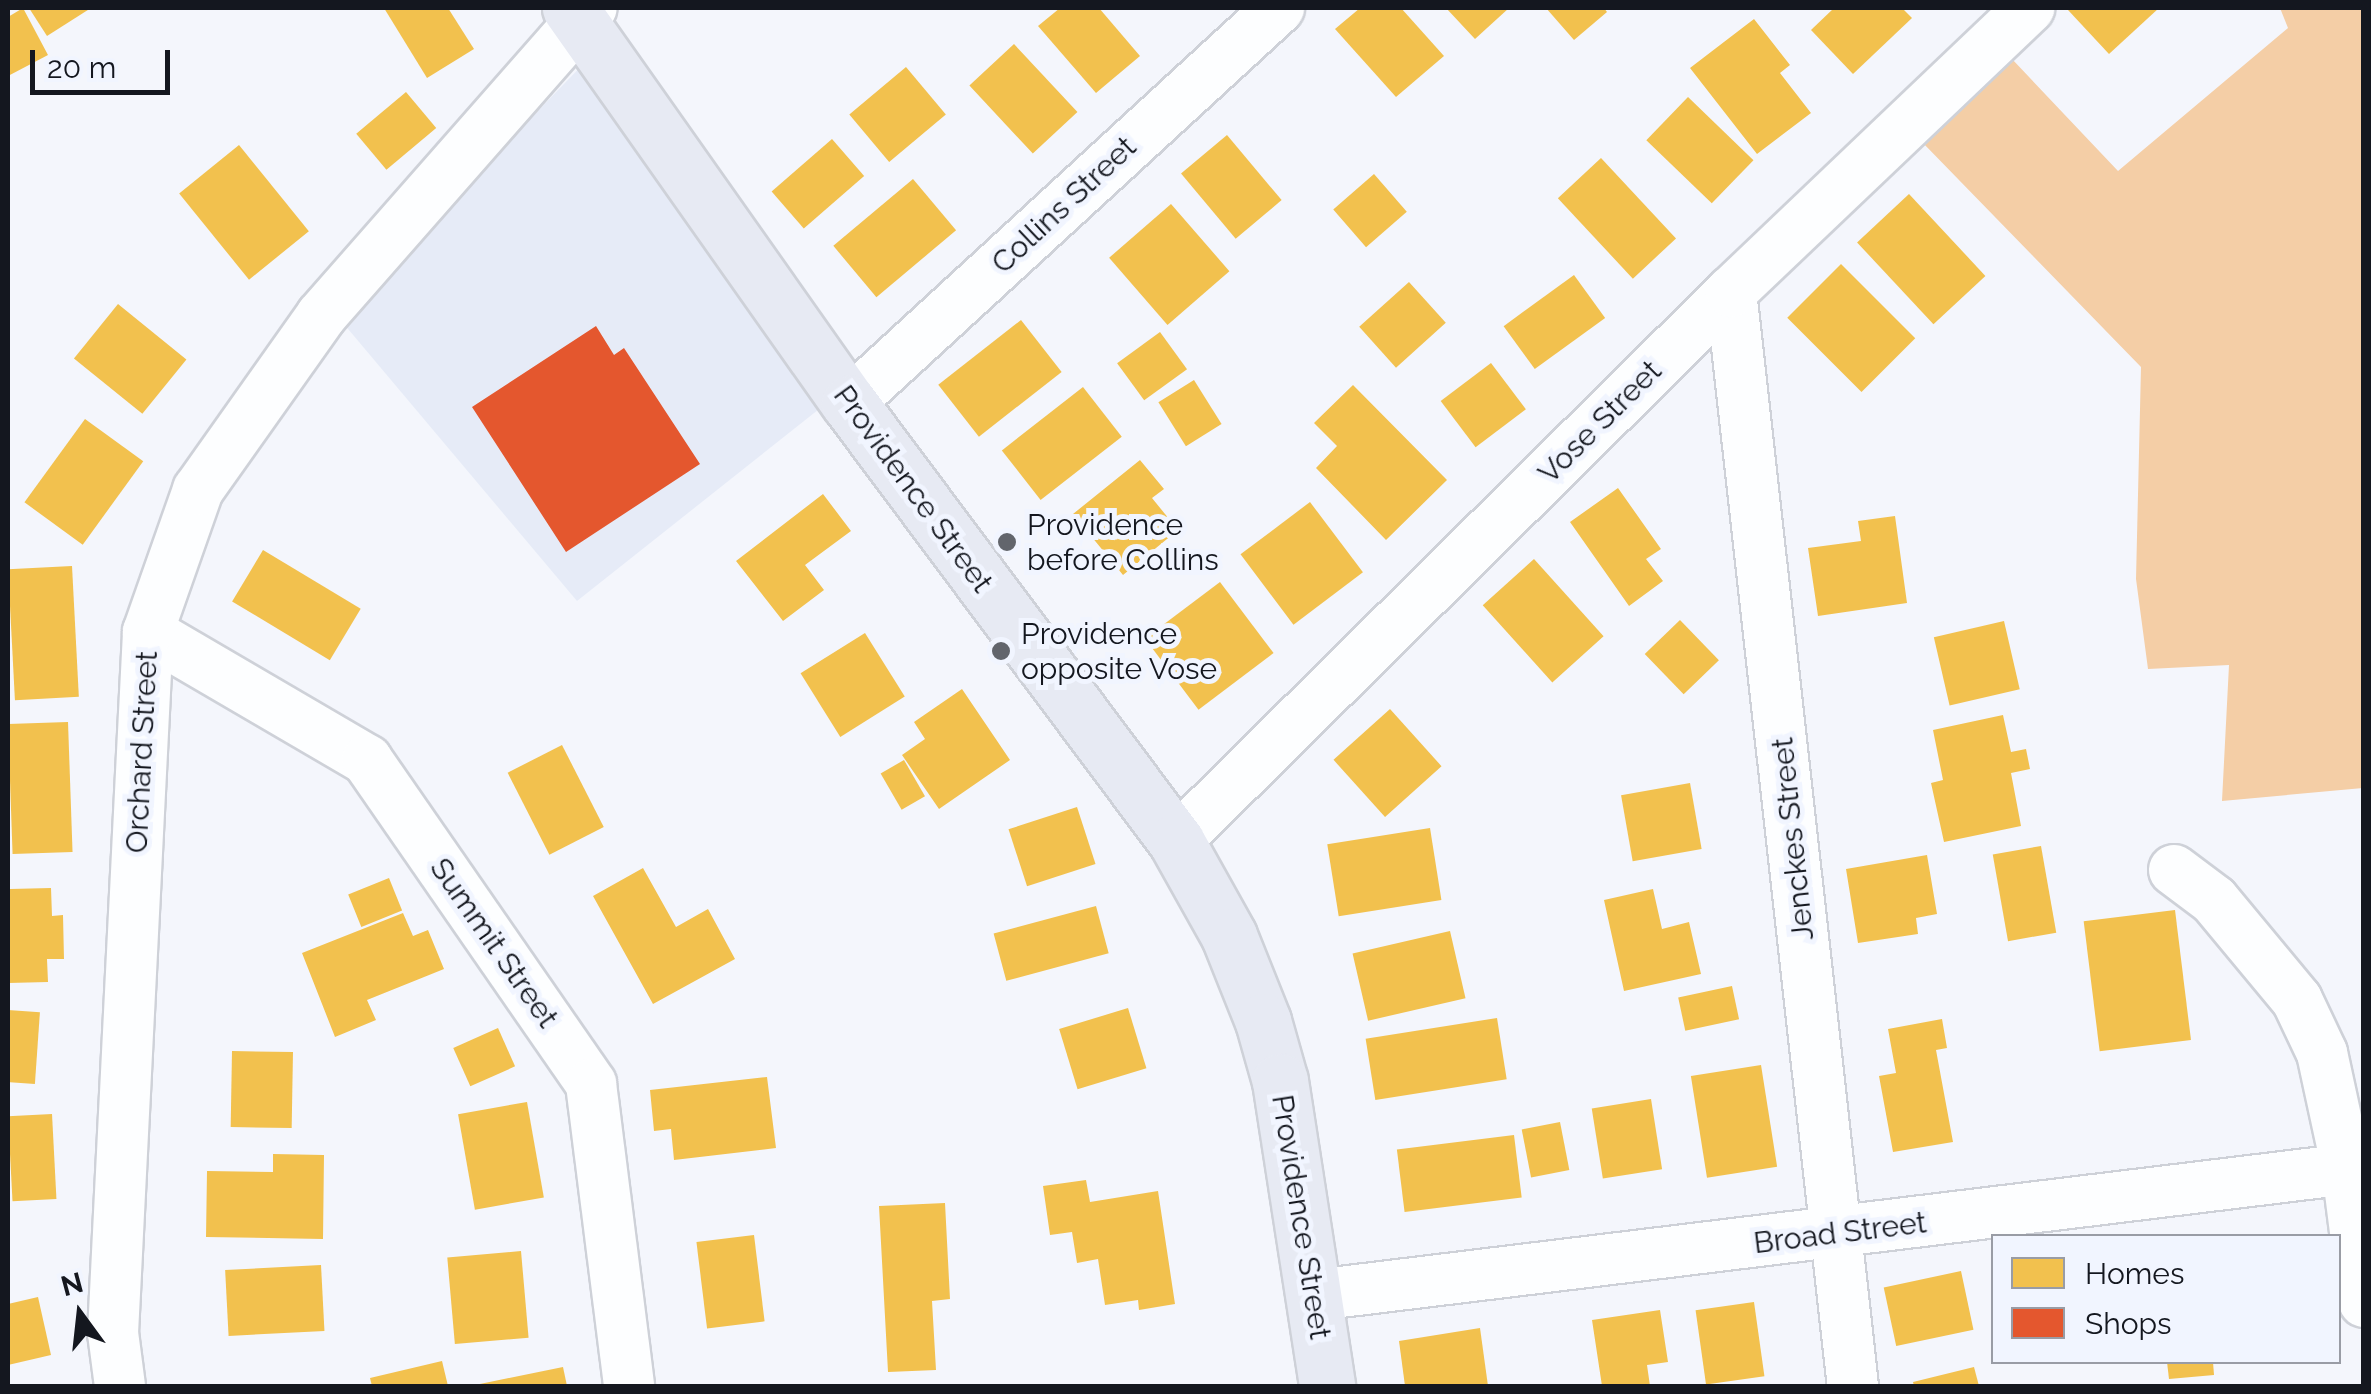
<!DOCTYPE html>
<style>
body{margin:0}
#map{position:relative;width:2371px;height:1394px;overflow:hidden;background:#f4f6fc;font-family:Raleway,sans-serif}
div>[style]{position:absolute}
.built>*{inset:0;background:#e6ebf7}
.forest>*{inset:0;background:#f4cea6}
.homes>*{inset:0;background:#f2c14e;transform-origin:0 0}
.shops>*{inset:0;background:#e4572e}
.roads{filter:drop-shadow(2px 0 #ced1d8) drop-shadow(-2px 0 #ced1d8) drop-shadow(0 2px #ced1d8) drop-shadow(0 -2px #ced1d8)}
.minor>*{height:50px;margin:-25px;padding:0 25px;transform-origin:25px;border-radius:25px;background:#fdfeff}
.major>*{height:55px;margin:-27.5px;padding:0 27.5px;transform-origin:27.5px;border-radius:27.5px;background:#e7eaf3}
.dots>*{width:28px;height:28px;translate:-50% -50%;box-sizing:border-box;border:5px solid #f1f5ff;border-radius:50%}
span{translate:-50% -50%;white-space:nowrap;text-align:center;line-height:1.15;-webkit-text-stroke:10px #f1f5ff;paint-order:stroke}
.street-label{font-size:30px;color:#14171f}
.poi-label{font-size:30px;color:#14171f}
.left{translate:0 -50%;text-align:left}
.frame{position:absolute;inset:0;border:10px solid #14171f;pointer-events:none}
.legend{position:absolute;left:1991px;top:1234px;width:350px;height:130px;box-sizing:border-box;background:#f1f5ff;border:2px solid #999ca5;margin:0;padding:12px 18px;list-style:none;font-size:30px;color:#14171f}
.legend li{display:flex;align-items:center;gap:20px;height:50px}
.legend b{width:50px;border:2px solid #999ca5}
.north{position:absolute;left:30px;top:1264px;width:100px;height:100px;-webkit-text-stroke:8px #f1f5ff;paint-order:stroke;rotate:345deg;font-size:28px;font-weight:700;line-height:40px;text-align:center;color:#14171f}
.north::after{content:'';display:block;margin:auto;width:35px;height:45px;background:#14171f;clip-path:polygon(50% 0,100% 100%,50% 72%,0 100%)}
.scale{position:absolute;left:30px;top:50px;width:140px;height:45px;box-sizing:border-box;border:5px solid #14171f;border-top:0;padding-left:12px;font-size:30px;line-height:35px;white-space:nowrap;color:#14171f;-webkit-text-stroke:8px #f1f5ff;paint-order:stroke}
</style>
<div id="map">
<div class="built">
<i style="clip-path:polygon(592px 55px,852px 383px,577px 601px,338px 317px)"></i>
</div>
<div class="forest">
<i style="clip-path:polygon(2280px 8px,2363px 8px,2363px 788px,2222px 801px,2229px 665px,2148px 669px,2136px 579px,2141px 367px,1922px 142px,2012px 59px,2118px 171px,2288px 28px)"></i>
</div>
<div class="homes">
<i style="clip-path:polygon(23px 8px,48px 55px,8px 76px,8px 17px)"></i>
<i style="clip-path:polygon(29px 8px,91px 8px,47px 36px)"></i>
<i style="clip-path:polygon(384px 8px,448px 8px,474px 49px,427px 78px)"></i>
<i style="clip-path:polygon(1060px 8px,1099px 8px,1140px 56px,1096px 93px,1038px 26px)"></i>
<i style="clip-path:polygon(1360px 8px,1401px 8px,1444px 56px,1396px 97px,1335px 29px)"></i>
<i style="clip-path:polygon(1446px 8px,1509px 8px,1475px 39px)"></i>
<i style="clip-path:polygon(1546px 8px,1604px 8px,1607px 12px,1574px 40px)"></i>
<i style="clip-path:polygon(1834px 8px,1902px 8px,1912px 18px,1853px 74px,1811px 30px)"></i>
<i style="clip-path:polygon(2071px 8px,2159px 8px,2109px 54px,2068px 10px)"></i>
<i style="clip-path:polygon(1754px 19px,1790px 65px,1780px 73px,1811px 113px,1757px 154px,1690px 68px)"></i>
<i style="left:1014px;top:44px;width:93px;height:61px;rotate:47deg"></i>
<i style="left:906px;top:67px;width:62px;height:74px;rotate:50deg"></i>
<i style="left:406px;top:92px;width:47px;height:65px;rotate:50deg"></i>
<i style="left:1688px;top:97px;width:91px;height:60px;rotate:44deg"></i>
<i style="left:1227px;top:135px;width:85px;height:60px;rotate:50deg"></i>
<i style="left:832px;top:139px;width:49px;height:80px;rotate:49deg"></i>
<i style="left:239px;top:145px;width:111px;height:77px;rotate:51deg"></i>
<i style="left:1601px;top:158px;width:110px;height:59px;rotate:47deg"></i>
<i style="left:1374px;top:174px;width:50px;height:54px;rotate:49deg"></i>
<i style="left:913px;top:179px;width:67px;height:104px;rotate:50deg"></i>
<i style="left:1909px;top:194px;width:112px;height:71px;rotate:47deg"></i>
<i style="left:1171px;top:204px;width:89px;height:82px;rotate:49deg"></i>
<i style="left:1841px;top:264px;width:105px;height:76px;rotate:45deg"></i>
<i style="left:1574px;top:275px;width:53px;height:87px;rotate:54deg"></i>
<i style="left:1409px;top:282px;width:55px;height:67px;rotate:48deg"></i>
<i style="left:118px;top:304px;width:88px;height:70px;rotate:39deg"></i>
<i style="left:1021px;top:320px;width:66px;height:105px;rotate:52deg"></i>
<i style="left:1160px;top:332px;width:46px;height:53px;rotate:54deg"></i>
<i style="left:1491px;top:363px;width:58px;height:63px;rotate:53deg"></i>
<i style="left:1194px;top:380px;width:52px;height:42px;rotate:58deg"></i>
<i style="clip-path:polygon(1353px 385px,1447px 480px,1386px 540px,1316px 468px,1337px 446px,1314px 423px)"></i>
<i style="left:1083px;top:387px;width:63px;height:103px;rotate:52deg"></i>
<i style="left:85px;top:419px;width:72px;height:103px;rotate:36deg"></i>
<i style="clip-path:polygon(1140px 460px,1164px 489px,1152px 498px,1178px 530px,1123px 575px,1073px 514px)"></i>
<i style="clip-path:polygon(1618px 488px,1661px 549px,1646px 559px,1663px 581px,1629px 606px,1570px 522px)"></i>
<i style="clip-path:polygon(823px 494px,851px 531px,805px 565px,824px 590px,783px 621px,736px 561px)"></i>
<i style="left:1310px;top:502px;width:88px;height:87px;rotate:53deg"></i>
<i style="clip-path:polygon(1895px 516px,1907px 603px,1818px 616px,1808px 548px,1861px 541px,1858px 521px)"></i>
<i style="left:263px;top:550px;width:114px;height:60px;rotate:31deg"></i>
<i style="left:1534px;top:559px;width:104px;height:69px;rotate:48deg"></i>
<i style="left:72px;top:566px;width:131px;height:64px;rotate:87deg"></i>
<i style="left:1220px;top:582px;width:89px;height:94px;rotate:53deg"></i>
<i style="left:1680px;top:620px;width:56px;height:49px;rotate:46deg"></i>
<i style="left:2004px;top:621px;width:70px;height:72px;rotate:77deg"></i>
<i style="left:865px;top:633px;width:75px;height:76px;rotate:58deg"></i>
<i style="clip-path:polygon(962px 689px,1010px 760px,939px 809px,902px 755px,925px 739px,914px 722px)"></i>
<i style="left:1390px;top:709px;width:77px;height:76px;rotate:48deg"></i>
<i style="clip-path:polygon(2003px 715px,2011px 752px,2026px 749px,2030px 769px,2011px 773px,2021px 826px,1944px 842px,1931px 783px,1943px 780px,1933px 730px)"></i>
<i style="left:68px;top:722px;width:130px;height:60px;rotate:88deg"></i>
<i style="left:562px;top:745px;width:92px;height:61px;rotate:63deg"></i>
<i style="left:904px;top:760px;width:42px;height:27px;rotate:60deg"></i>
<i style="left:1690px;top:783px;width:67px;height:70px;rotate:80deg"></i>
<i style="left:1077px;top:807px;width:60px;height:72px;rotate:72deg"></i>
<i style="left:1430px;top:828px;width:73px;height:104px;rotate:81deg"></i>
<i style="left:2041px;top:846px;width:88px;height:49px;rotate:80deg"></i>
<i style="clip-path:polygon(1927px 855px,1937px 914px,1916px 918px,1918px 934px,1858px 943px,1846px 869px)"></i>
<i style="clip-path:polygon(643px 868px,676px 927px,708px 909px,735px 959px,653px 1004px,593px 896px)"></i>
<i style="left:389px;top:878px;width:35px;height:44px;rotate:68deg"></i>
<i style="clip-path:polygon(51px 888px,52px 916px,63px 915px,64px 959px,47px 959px,48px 982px,8px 983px,10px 889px)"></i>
<i style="clip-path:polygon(1653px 889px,1662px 929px,1689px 922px,1701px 974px,1624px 991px,1604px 900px)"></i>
<i style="left:1096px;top:906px;width:49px;height:106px;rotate:75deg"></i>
<i style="left:2175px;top:910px;width:131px;height:92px;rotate:83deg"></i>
<i style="clip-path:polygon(403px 913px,413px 936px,428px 930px,444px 969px,367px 1000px,376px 1020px,335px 1037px,302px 953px)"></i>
<i style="left:1450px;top:931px;width:69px;height:100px;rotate:77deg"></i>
<i style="left:1732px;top:986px;width:34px;height:55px;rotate:78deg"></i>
<i style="left:1128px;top:1008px;width:63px;height:72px;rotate:73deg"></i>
<i style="left:8px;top:1010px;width:32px;height:72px;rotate:4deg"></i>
<i style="left:1497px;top:1018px;width:62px;height:133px;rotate:81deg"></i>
<i style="clip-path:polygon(1942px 1019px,1947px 1048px,1936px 1050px,1953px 1142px,1893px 1152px,1879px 1076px,1896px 1073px,1888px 1029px)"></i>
<i style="left:498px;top:1028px;width:42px;height:49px;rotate:66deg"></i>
<i style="left:232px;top:1051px;width:61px;height:76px;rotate:1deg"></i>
<i style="left:1761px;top:1065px;width:103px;height:71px;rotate:81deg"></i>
<i style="clip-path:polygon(767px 1077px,776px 1148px,674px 1160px,671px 1129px,654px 1131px,650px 1090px)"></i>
<i style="left:1651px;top:1099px;width:71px;height:60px;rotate:81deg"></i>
<i style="left:527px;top:1102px;width:97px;height:70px;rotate:80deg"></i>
<i style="left:52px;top:1114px;width:85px;height:44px;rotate:87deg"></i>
<i style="left:1560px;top:1122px;width:49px;height:39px;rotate:79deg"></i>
<i style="left:1514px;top:1135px;width:63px;height:118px;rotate:83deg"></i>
<i style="clip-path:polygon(273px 1154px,324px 1155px,323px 1239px,206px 1237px,207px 1171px,273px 1172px)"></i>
<i style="clip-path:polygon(1086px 1180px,1090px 1202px,1158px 1191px,1175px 1304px,1139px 1310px,1138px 1300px,1105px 1305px,1098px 1259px,1077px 1263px,1072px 1232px,1050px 1235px,1043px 1186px)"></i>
<i style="clip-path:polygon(945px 1203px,950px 1299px,932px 1301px,936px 1370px,888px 1372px,879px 1206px)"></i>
<i style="left:754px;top:1235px;width:87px;height:58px;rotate:83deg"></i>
<i style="left:521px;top:1251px;width:87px;height:74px;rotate:85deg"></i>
<i style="left:321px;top:1265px;width:66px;height:96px;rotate:87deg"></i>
<i style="left:1961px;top:1271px;width:60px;height:79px;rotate:78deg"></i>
<i style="clip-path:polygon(38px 1297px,51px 1355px,8px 1365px,8px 1304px)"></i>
<i style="left:1754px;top:1302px;width:75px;height:59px;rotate:82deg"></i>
<i style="clip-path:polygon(1660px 1310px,1668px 1362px,1647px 1365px,1650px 1386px,1602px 1386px,1592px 1320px)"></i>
<i style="clip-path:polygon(1480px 1328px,1488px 1386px,1405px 1386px,1399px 1341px)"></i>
<i style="clip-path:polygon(442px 1361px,448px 1386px,372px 1386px,370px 1378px)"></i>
<i style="clip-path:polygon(2167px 1362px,2213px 1362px,2214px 1375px,2169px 1379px)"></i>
<i style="clip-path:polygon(563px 1367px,567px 1386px,476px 1386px,475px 1385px)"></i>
<i style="clip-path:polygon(1974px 1367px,1979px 1386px,1914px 1386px,1913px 1382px)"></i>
</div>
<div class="shops">
<i style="clip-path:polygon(596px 326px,614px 355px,624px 348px,700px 464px,566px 552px,472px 407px)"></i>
</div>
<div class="roads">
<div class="minor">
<i style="left:1731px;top:292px;width:1101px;rotate:83.64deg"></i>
<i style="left:849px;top:403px;width:584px;rotate:-42.57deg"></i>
<i style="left:148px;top:632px;width:254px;rotate:30.3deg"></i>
<i style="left:367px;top:760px;width:394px;rotate:55.3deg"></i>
<i style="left:591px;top:1084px;width:304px;rotate:82.8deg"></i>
<i style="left:1176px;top:841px;width:781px;rotate:-44.69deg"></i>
<i style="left:1731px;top:292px;width:412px;rotate:-43.6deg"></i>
<i style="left:2174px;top:870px;width:50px;rotate:36.9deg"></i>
<i style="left:2214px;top:900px;width:130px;rotate:50.3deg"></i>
<i style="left:2297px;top:1000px;width:59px;rotate:64.7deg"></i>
<i style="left:2322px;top:1053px;width:119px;rotate:77.8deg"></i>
<i style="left:2347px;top:1169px;width:134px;rotate:82.7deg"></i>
<i style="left:1316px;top:1295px;width:1056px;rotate:-6.96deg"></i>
<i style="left:120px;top:1386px;width:53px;rotate:-97.5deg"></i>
<i style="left:113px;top:1333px;width:702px;rotate:-87.14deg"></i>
<i style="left:148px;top:632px;width:151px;rotate:-70.6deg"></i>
<i style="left:198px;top:490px;width:213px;rotate:-54.7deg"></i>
<i style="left:321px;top:316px;width:410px;rotate:-48.7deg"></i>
</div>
<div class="major">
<i style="left:570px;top:8px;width:484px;rotate:54.8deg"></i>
<i style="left:849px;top:403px;width:547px;rotate:53.26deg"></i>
<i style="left:1176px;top:841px;width:109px;rotate:60.8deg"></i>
<i style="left:1229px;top:936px;width:92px;rotate:68.2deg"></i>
<i style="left:1263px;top:1021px;width:62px;rotate:74.2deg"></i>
<i style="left:1280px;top:1081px;width:309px;rotate:81.2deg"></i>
</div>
</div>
<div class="dots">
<i style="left:1007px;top:542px;background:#62656c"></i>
<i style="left:1001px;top:651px;background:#62656c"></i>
</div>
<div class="street-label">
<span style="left:1064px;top:205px;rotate:-43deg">Collins Street</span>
<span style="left:1600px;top:422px;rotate:-45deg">Vose Street</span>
<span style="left:913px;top:489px;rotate:54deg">Providence Street</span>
<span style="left:142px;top:752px;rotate:-87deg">Orchard Street</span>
<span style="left:1793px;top:839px;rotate:-96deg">Jenckes Street</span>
<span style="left:494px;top:943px;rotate:55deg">Summit Street</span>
<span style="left:1301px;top:1217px;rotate:81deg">Providence Street</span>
<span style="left:1840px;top:1233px;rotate:-7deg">Broad Street</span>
</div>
<div class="poi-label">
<span class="left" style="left:1027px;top:542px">Providence<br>before Collins</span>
<span class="left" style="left:1021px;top:651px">Providence<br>opposite Vose</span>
</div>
<div class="frame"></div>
<ul class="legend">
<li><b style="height:28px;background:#f2c14e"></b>Homes</li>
<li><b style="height:28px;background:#e4572e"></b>Shops</li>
</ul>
<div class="north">N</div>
<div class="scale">20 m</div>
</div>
